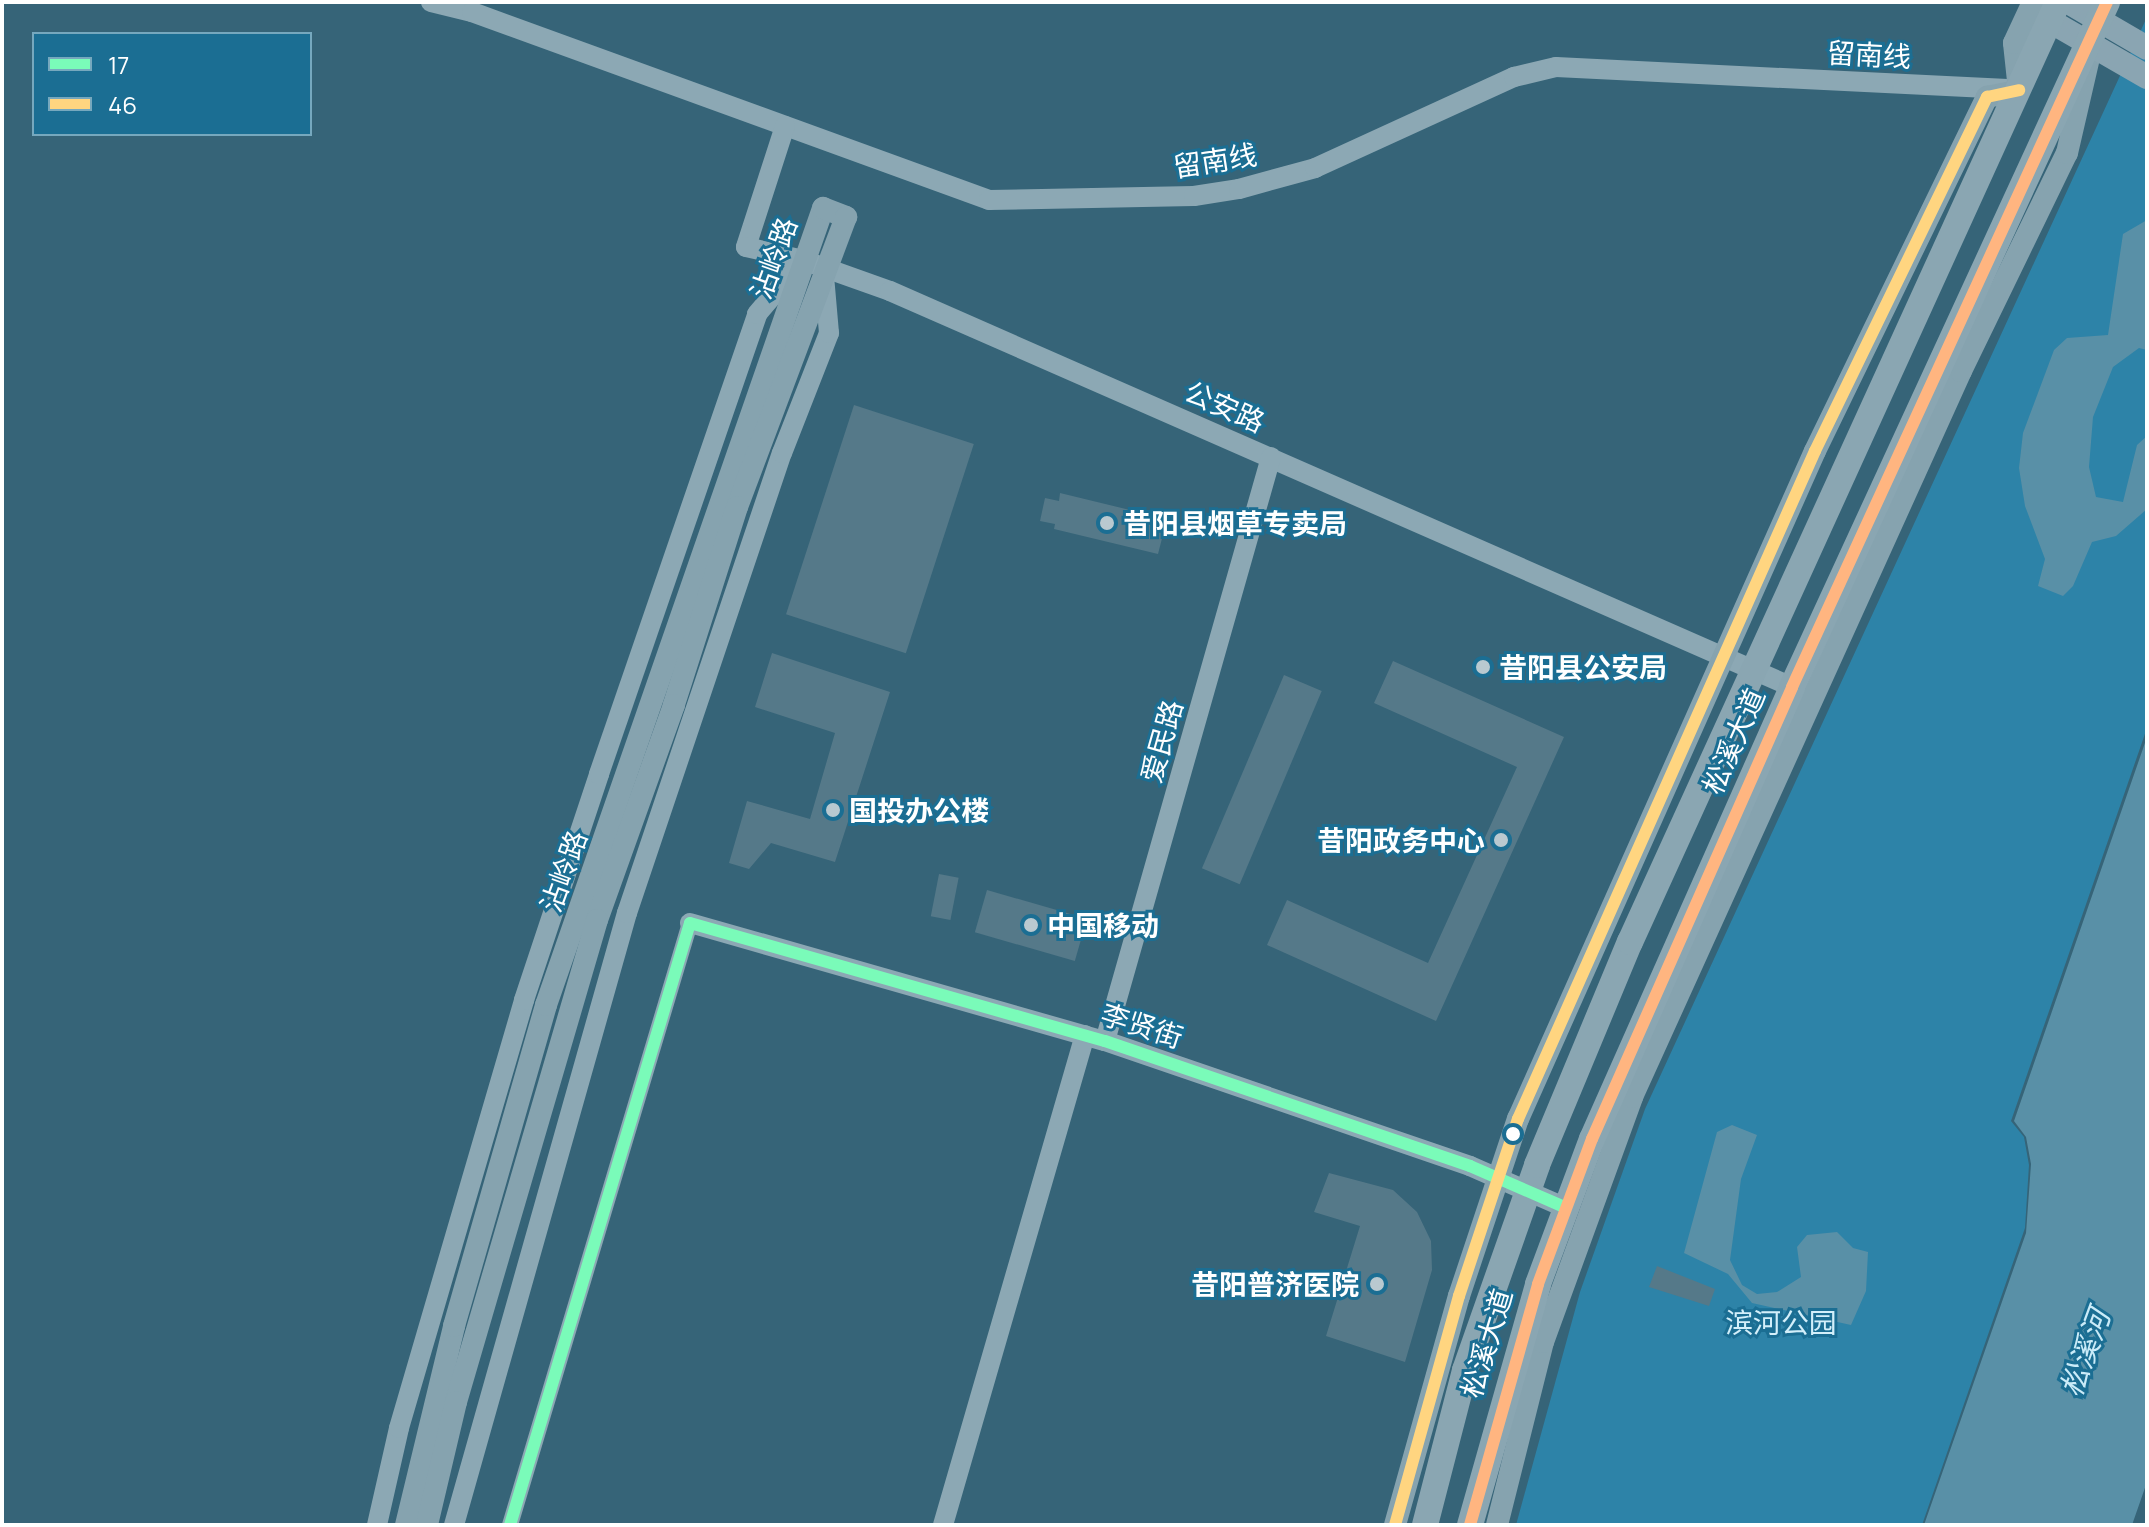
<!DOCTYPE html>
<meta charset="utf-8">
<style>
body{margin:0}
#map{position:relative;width:2149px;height:1527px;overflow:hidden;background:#366478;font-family:Manrope,"Noto Sans SC",sans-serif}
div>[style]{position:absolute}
.green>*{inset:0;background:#2d83a8}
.water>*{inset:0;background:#5990a7}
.building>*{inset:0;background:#557989;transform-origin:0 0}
.minor>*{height:16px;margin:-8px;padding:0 8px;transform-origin:8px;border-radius:8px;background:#8ca8b4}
.tertiary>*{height:20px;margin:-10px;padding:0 10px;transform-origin:10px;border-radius:10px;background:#8ca8b4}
.secondary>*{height:22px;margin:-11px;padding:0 11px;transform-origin:11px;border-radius:11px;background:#86a3af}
.primary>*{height:24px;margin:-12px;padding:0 12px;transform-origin:12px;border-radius:12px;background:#8aa5b2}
.trunk>*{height:26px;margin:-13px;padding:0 13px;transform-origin:13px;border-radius:13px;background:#8aa6b2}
.bus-1>*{height:12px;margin:-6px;padding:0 6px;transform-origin:6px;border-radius:6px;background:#7afbb9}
.bus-2>*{height:12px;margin:-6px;padding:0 6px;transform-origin:6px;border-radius:6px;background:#ffd580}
.bus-3>*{height:12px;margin:-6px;padding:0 6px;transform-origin:6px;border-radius:6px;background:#ffb580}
.dots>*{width:22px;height:22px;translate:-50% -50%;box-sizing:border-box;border:4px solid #1b6e93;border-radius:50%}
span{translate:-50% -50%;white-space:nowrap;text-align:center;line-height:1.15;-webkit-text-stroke:6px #1b6e93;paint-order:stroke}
.street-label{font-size:28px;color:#fff}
.poi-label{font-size:28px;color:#fff;font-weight:700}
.left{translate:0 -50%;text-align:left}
.right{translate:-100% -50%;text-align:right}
.park-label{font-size:28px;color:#d3effa}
.water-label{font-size:30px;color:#caebf8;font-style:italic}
.frame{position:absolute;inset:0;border:4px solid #fff;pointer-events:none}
.legend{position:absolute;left:32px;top:32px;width:280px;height:104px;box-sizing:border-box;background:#1b6e93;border:2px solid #76a8be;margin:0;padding:10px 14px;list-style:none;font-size:24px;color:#fff}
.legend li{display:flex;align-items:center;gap:16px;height:40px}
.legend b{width:40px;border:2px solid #76a8be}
</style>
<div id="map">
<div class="green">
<i style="clip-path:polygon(2147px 17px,2147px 728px,2011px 1121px,2024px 1137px,2029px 1165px,2025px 1228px,1922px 1525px,1516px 1525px,1580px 1292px,1645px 1109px)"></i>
</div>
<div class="water">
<i style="clip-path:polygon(2147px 220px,2147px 350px,2139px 348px,2113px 367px,2093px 417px,2089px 467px,2096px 497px,2123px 502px,2137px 445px,2147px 436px,2147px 509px,2116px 536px,2092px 542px,2073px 586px,2063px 596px,2038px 586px,2045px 559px,2025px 506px,2019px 468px,2023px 433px,2054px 350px,2067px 338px,2108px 335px,2123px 234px)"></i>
<i style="clip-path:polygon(2147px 737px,2147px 1482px,2132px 1525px,1924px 1525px,2026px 1233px,2031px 1164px,2026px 1137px,2014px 1121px)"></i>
<i style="clip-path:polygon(1732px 1125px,1757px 1135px,1741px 1179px,1730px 1260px,1742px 1285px,1757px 1294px,1777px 1292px,1801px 1277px,1797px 1247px,1807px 1235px,1837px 1232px,1853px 1248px,1868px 1252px,1866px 1291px,1851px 1325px,1752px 1303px,1728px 1274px,1684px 1253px,1717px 1132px)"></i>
</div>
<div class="building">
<i style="left:854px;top:405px;width:126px;height:220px;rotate:18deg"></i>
<i style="clip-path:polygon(1060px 493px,1167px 519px,1158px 554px,1054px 529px,1055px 524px,1040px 521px,1045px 498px,1059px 501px)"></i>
<i style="clip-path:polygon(772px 653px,890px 692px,835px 862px,771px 843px,749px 869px,729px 863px,747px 801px,810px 819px,835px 733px,755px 707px)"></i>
<i style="clip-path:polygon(1393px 661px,1564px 737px,1436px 1021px,1267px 945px,1287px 900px,1428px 963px,1517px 767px,1374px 703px)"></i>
<i style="left:1284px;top:675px;width:41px;height:210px;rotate:23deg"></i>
<i style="left:939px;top:874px;width:20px;height:43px;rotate:11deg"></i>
<i style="left:987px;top:890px;width:104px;height:44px;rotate:16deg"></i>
<i style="clip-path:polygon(1329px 1173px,1393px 1190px,1417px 1212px,1431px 1241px,1432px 1270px,1405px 1362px,1326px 1336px,1360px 1226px,1314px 1212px)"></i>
<i style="clip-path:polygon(1657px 1266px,1715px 1289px,1709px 1306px,1649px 1287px)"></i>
</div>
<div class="minor">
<i style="left:510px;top:1525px;width:628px;rotate:-73.35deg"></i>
</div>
<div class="tertiary">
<i style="left:431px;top:2px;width:42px;rotate:13.7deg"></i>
<i style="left:472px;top:12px;width:550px;rotate:19.98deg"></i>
<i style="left:989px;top:200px;width:205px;rotate:-1.1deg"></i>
<i style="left:1194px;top:196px;width:46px;rotate:-8.8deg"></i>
<i style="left:1239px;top:189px;width:79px;rotate:-15.4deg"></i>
<i style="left:1315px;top:168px;width:219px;rotate:-24.6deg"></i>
<i style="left:1514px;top:77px;width:43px;rotate:-13.4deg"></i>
<i style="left:1556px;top:67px;width:452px;rotate:2.8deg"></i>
<i style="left:785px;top:126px;width:127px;rotate:107.9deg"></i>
<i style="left:746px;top:247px;width:58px;rotate:12.8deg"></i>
<i style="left:803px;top:260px;width:92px;rotate:19.6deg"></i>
<i style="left:890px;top:291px;width:985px;rotate:23.7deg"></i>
<i style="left:690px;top:923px;width:431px;rotate:15.9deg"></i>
<i style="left:1105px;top:1041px;width:386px;rotate:18.9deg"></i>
<i style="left:1470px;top:1166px;width:105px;rotate:23.6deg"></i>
<i style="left:1105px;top:1041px;width:607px;rotate:-74.13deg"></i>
<i style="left:377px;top:1525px;width:99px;rotate:-77.2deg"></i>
<i style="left:399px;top:1428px;width:446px;rotate:-73.7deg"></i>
<i style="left:524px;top:1000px;width:238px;rotate:-71.6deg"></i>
<i style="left:599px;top:774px;width:486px;rotate:-71deg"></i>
<i style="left:757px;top:314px;width:71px;rotate:-49.6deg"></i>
<i style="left:454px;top:1525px;width:636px;rotate:-74.22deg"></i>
<i style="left:627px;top:913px;width:485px;rotate:-71.4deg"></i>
<i style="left:782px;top:453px;width:129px;rotate:-68.6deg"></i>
<i style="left:829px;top:333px;width:57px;rotate:-95deg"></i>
<i style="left:943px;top:1525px;width:510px;rotate:-73.84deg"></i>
</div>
<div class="secondary">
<i style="left:406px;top:1525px;width:205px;rotate:-76.4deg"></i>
<i style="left:454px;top:1326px;width:334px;rotate:-74deg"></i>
<i style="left:546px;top:1005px;width:844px;rotate:-70.83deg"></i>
<i style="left:823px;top:208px;width:25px;rotate:21deg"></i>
<i style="left:846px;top:217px;width:310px;rotate:110.6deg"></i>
<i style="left:737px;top:507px;width:208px;rotate:107.7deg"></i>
<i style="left:674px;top:705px;width:228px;rotate:109.7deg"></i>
<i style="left:597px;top:920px;width:502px;rotate:106.31deg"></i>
<i style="left:456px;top:1402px;width:126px;rotate:103.3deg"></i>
<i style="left:1395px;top:1525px;width:238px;rotate:-74.4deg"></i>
<i style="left:1459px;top:1296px;width:187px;rotate:-71.6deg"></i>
<i style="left:1518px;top:1119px;width:731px;rotate:-66.03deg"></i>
<i style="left:1815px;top:451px;width:394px;rotate:-64.1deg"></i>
<i style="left:1987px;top:97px;width:33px;rotate:-12deg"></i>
<i style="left:2019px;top:90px;width:47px;rotate:-96.1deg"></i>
<i style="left:2014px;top:43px;width:45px;rotate:-65.1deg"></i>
<i style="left:1497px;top:1525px;width:189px;rotate:-75.9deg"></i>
<i style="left:1543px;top:1342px;width:261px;rotate:-70deg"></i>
<i style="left:1632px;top:1097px;width:797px;rotate:-65.62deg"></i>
<i style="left:1961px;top:371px;width:242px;rotate:-64.1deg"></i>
<i style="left:2067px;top:153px;width:98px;rotate:-77deg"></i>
</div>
<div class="primary">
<i style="left:2068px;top:2px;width:91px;rotate:30.2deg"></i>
<i style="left:2050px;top:21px;width:112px;rotate:30deg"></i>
</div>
<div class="trunk">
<i style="left:1425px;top:1525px;width:160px;rotate:-75.5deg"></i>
<i style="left:1465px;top:1370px;width:217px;rotate:-70.6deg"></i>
<i style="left:1537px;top:1165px;width:242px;rotate:-67.4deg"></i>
<i style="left:1630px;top:942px;width:1033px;rotate:-65.52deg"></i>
<i style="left:1470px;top:1525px;width:250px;rotate:-74.2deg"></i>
<i style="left:1538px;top:1284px;width:155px;rotate:-69.6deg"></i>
<i style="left:1592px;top:1139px;width:494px;rotate:-66.1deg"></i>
<i style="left:1792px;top:687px;width:754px;rotate:-65.3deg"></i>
</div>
<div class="bus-1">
<i style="left:510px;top:1525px;width:628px;rotate:-73.35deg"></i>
<i style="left:690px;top:923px;width:431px;rotate:15.9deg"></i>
<i style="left:1105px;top:1041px;width:386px;rotate:18.9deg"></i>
<i style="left:1470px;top:1166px;width:100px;rotate:23.5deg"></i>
</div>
<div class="bus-2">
<i style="left:1395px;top:1525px;width:238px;rotate:-74.4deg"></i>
<i style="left:1459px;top:1296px;width:187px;rotate:-71.6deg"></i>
<i style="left:1518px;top:1119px;width:731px;rotate:-66.03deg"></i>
<i style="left:1815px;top:451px;width:394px;rotate:-64.1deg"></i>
<i style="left:1987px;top:97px;width:33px;rotate:-12deg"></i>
</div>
<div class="bus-3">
<i style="left:1470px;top:1525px;width:250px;rotate:-74.2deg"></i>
<i style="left:1538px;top:1284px;width:155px;rotate:-69.6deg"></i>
<i style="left:1592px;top:1139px;width:494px;rotate:-66.1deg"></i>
<i style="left:1792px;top:687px;width:754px;rotate:-65.3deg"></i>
</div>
<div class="dots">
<i style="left:1107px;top:523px;background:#b9c9d0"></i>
<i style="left:1483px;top:667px;background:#b9c9d0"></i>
<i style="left:833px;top:810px;background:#b9c9d0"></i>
<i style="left:1501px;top:840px;background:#b9c9d0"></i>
<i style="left:1031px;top:925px;background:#b9c9d0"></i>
<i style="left:1513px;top:1134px;background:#fff"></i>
<i style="left:1377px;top:1284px;background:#b9c9d0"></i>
</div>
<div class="street-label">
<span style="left:1869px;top:54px;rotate:3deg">留南线</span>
<span style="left:1215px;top:160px;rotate:-9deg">留南线</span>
<span style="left:773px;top:258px;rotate:-70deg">沾岭路</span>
<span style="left:1225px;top:406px;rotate:24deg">公安路</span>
<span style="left:1161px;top:741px;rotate:-74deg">爱民路</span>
<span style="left:1733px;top:741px;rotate:-66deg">松溪大道</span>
<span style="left:563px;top:871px;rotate:-70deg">沾岭路</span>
<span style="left:1142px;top:1025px;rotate:18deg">李贤街</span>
<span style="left:1486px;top:1343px;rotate:-73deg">松溪大道</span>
</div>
<div class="poi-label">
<span class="left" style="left:1123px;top:523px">昔阳县烟草专卖局</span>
<span class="left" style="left:1499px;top:667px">昔阳县公安局</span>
<span class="left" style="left:849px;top:810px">国投办公楼</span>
<span class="right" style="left:1485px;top:840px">昔阳政务中心</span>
<span class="left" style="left:1047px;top:925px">中国移动</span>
<span class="right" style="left:1359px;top:1284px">昔阳普济医院</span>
</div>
<div class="park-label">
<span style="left:1781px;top:1322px">滨河公园</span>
</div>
<div class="water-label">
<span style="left:2085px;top:1353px;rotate:-70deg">松溪河</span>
</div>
<div class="frame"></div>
<ul class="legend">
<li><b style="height:10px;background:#7afbb9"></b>17</li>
<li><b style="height:10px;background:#ffd580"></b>46</li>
</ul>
</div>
